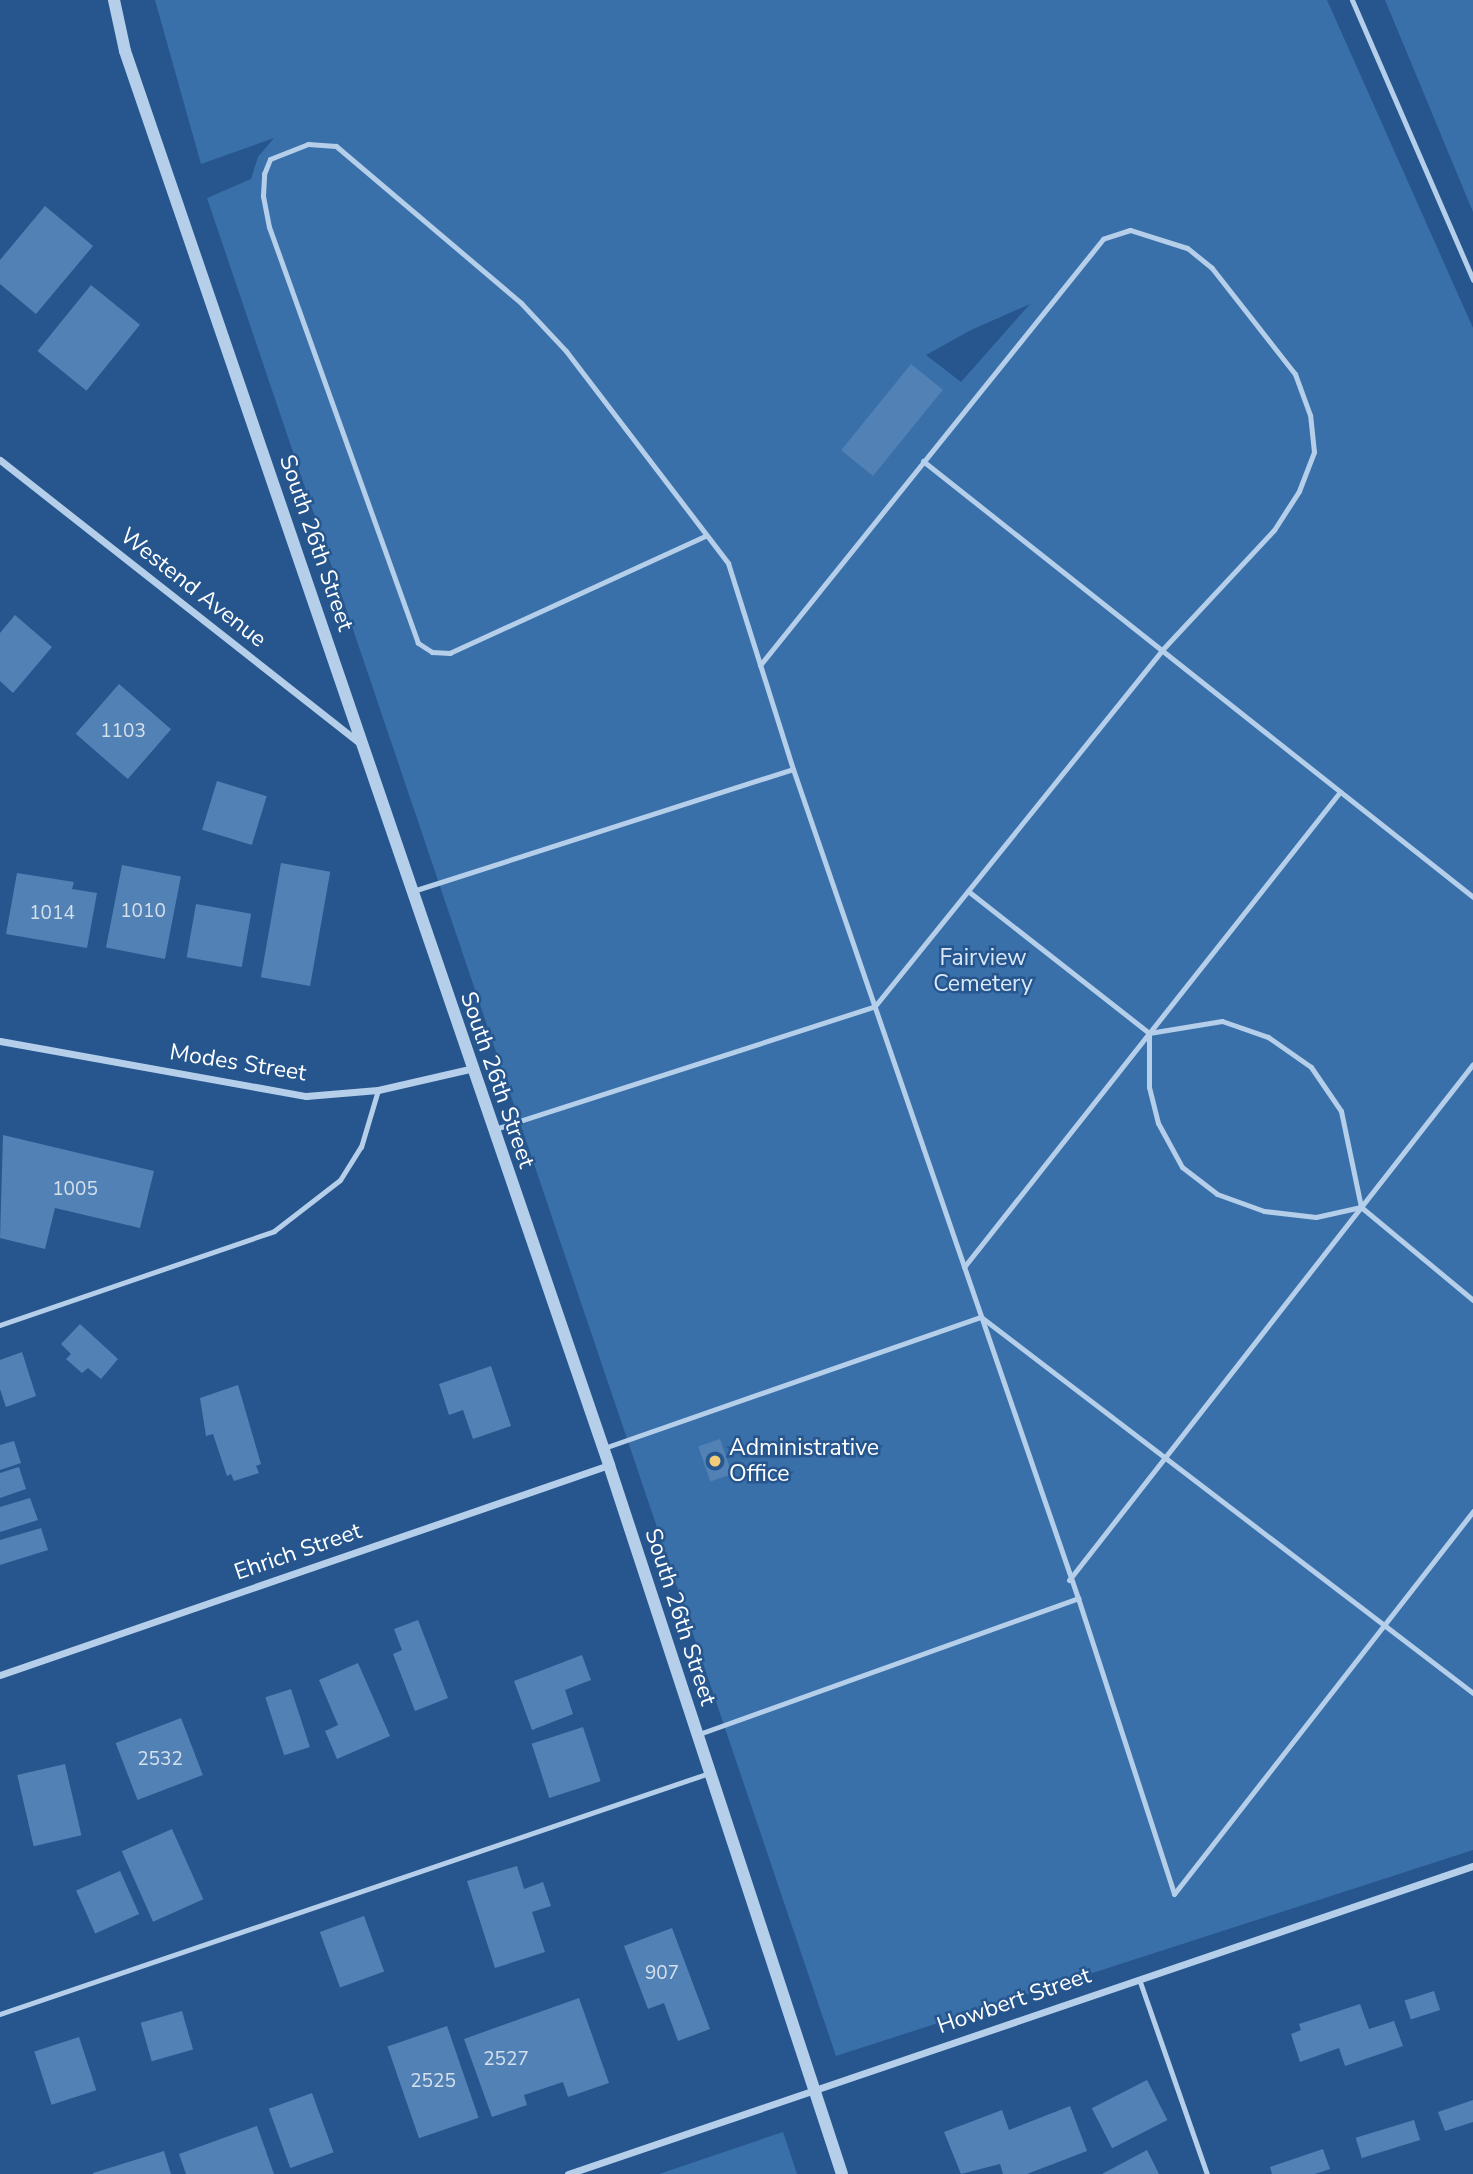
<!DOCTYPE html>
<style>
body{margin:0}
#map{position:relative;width:1473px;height:2174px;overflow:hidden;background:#26568d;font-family:"Nunito Sans",sans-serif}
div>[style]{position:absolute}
.green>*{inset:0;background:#3a70a9}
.building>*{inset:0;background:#5281b5;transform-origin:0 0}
.service>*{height:5px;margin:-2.5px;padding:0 2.5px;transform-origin:2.5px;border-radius:2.5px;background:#b5cfea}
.minor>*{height:7px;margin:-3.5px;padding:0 3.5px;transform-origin:3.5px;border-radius:3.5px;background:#b5cfea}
.tertiary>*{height:12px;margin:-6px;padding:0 6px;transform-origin:6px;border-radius:6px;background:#b5cfea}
.dots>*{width:19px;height:19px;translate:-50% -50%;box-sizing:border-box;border:4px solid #26568d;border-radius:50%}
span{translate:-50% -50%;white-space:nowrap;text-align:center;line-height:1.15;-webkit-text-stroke:5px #26568d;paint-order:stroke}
.number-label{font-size:19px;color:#d4e0ec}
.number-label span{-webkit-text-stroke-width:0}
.street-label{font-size:23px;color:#fff}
.park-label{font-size:23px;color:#d9e8f8}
.poi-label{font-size:23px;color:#fff}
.left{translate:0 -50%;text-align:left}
</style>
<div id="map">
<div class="green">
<i style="clip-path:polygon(evenodd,155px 0,1327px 0,1473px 328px,1473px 1850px,836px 2056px,207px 198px,251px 179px,258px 157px,274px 138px,201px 164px,155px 0,1030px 304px,961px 382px,926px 355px,971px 330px,1030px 304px)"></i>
<i style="clip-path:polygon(1385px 0,1473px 0,1473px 212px)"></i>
<i style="clip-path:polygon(783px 2132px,797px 2174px,659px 2174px)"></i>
</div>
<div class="building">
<i style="clip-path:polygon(45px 206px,93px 246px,36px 314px,0 284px,0 260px)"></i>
<i style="left:91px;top:285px;width:63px;height:85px;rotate:39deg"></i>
<i style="left:911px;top:364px;width:41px;height:111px;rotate:39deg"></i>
<i style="clip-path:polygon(15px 615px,52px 647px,13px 693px,0 681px,0 633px)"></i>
<i style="left:119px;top:684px;width:69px;height:66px;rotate:41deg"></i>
<i style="left:217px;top:781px;width:52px;height:51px;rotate:17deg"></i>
<i style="left:281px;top:863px;width:50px;height:116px;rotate:10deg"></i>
<i style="left:122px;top:865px;width:60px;height:84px;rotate:11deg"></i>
<i style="clip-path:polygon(17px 873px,74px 882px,72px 889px,97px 893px,87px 948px,6px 934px)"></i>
<i style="left:196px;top:904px;width:56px;height:54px;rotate:10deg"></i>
<i style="clip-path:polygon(3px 1135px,154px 1171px,140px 1228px,55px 1208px,45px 1249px,0 1238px)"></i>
<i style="clip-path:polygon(80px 1324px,118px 1359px,101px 1379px,88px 1368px,82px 1373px,66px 1359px,71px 1354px,61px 1344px)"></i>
<i style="clip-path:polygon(22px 1352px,36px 1396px,6px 1407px,0 1389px,0 1360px)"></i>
<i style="clip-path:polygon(491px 1366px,511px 1426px,473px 1439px,463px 1410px,449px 1415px,439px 1384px)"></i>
<i style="clip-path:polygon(238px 1385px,261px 1464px,256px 1466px,259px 1473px,234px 1481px,231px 1474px,227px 1476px,213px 1434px,206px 1436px,200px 1398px)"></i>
<i style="left:720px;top:1439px;width:37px;height:23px;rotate:71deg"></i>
<i style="clip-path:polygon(14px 1441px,21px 1463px,0 1470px,0 1445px)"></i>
<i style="clip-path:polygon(19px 1467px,26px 1489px,0 1498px,0 1473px)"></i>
<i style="clip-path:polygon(30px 1498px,38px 1520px,0 1532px,0 1507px)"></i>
<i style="clip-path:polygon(41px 1528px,48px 1550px,0 1565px,0 1540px)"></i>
<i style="clip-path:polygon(418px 1620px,448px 1698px,415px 1711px,393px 1654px,402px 1650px,394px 1629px)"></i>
<i style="clip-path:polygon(582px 1655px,591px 1680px,565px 1690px,573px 1714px,532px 1730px,514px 1681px)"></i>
<i style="clip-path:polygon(358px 1663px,390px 1736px,337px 1759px,325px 1731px,338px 1725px,319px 1680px)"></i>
<i style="left:291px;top:1689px;width:61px;height:27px;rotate:72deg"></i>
<i style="left:181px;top:1718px;width:61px;height:70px;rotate:69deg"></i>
<i style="left:583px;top:1727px;width:57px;height:54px;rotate:72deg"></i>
<i style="left:65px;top:1764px;width:73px;height:49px;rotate:77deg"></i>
<i style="left:172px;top:1829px;width:77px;height:55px;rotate:66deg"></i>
<i style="clip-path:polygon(517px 1866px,524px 1889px,543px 1882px,551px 1906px,532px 1912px,545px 1952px,495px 1968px,467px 1881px)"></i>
<i style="left:120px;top:1871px;width:47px;height:48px;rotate:66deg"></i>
<i style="left:364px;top:1916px;width:59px;height:47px;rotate:70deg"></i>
<i style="clip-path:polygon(672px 1928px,710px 2029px,678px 2041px,664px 2003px,648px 2009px,624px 1946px)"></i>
<i style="left:1434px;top:1991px;width:20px;height:31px;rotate:72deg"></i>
<i style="clip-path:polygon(579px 1998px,609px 2083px,568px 2097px,563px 2082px,524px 2095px,527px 2105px,492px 2117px,464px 2039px)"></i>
<i style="clip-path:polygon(1360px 2004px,1369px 2029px,1394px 2021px,1403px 2046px,1345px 2066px,1339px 2048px,1300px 2062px,1291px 2034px,1301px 2030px,1299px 2024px)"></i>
<i style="left:182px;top:2011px;width:40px;height:43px;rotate:74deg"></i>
<i style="left:447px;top:2026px;width:97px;height:63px;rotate:71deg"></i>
<i style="left:79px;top:2037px;width:56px;height:47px;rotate:72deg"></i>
<i style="left:1147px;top:2080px;width:45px;height:62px;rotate:63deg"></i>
<i style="left:312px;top:2093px;width:63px;height:46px;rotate:70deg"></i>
<i style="clip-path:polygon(1473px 2100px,1473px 2122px,1445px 2131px,1438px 2112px)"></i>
<i style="clip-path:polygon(1070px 2106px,1087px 2151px,1027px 2174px,1003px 2174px,1000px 2164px,961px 2174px,944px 2132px,1002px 2110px,1009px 2130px)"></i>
<i style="left:1414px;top:2120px;width:21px;height:61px;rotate:73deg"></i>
<i style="clip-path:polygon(257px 2126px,274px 2174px,186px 2174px,179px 2154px)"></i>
<i style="clip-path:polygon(1323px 2149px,1330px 2169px,1315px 2174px,1272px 2174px,1270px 2167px)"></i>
<i style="clip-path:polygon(1147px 2150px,1159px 2174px,1102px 2174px)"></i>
<i style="clip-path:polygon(164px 2151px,171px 2174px,93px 2174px,93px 2173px)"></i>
</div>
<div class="service">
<i style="left:1352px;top:0;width:305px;rotate:66.6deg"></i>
<i style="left:923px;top:461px;width:702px;rotate:38.4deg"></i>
<i style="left:705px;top:536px;width:281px;rotate:155.4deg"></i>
<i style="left:450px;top:653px;width:18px;rotate:-177deg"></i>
<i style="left:432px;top:652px;width:17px;rotate:-147deg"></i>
<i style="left:418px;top:643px;width:442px;rotate:-109.7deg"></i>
<i style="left:269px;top:227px;width:32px;rotate:-101deg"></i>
<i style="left:263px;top:196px;width:22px;rotate:-87deg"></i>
<i style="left:264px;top:174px;width:16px;rotate:-68deg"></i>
<i style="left:270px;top:159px;width:41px;rotate:-21.5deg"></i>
<i style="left:308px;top:144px;width:28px;rotate:4deg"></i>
<i style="left:336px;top:146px;width:243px;rotate:40.3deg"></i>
<i style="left:521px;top:303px;width:66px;rotate:46.8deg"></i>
<i style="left:566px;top:351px;width:267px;rotate:52.6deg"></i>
<i style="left:728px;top:563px;width:216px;rotate:72.5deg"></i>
<i style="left:793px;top:769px;width:877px;rotate:71.03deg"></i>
<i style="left:1078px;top:1598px;width:311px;rotate:72deg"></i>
<i style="left:413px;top:891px;width:399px;rotate:-17.8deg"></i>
<i style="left:968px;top:891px;width:230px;rotate:38.1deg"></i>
<i style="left:1149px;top:1033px;width:54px;rotate:90deg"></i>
<i style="left:1149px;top:1087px;width:37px;rotate:76deg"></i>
<i style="left:1158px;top:1123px;width:50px;rotate:61.4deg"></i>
<i style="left:1182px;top:1167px;width:44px;rotate:37.6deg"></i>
<i style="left:1217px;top:1194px;width:50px;rotate:19.9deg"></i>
<i style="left:1264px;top:1211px;width:52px;rotate:6.6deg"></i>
<i style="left:1316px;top:1217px;width:46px;rotate:-12.5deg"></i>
<i style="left:1149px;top:1033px;width:74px;rotate:-9.3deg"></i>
<i style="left:1222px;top:1021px;width:49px;rotate:19.2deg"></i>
<i style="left:1268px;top:1037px;width:52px;rotate:34.9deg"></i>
<i style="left:1311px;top:1067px;width:53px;rotate:55.7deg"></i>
<i style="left:1341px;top:1111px;width:98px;rotate:78.2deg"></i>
<i style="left:1361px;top:1207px;width:146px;rotate:39.7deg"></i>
<i style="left:495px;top:1129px;width:399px;rotate:-17.9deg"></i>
<i style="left:875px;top:1006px;width:457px;rotate:-51.1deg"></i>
<i style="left:1162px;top:650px;width:164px;rotate:-47deg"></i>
<i style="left:1274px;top:530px;width:46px;rotate:-57.3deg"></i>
<i style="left:1299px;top:491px;width:42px;rotate:-69deg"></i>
<i style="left:1314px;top:452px;width:37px;rotate:-96deg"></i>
<i style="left:1310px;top:415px;width:44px;rotate:-110.1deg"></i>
<i style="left:1295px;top:374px;width:135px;rotate:-128.1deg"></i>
<i style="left:1212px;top:268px;width:32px;rotate:-141deg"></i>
<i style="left:1187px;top:248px;width:60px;rotate:-162.5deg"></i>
<i style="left:1130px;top:230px;width:28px;rotate:162deg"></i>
<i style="left:1103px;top:239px;width:547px;rotate:128.84deg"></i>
<i style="left:964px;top:1267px;width:606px;rotate:-51.64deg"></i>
<i style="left:0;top:1325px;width:290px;rotate:-18.9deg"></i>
<i style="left:274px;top:1231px;width:83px;rotate:-37.7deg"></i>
<i style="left:340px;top:1180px;width:39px;rotate:-58deg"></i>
<i style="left:361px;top:1147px;width:59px;rotate:-73.4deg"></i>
<i style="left:604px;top:1448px;width:399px;rotate:-19.2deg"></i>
<i style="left:981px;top:1317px;width:619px;rotate:37.39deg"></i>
<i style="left:1069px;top:1580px;width:655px;rotate:-51.94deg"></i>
<i style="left:699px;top:1734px;width:403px;rotate:-19.7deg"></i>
<i style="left:1174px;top:1894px;width:486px;rotate:-52deg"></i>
<i style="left:1139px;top:1979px;width:207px;rotate:70.8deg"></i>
<i style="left:0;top:2014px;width:749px;rotate:-18.77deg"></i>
</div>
<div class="minor">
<i style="left:0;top:460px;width:458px;rotate:38.2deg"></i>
<i style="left:0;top:1041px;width:311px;rotate:10.2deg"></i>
<i style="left:306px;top:1096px;width:72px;rotate:-4.8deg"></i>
<i style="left:378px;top:1090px;width:94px;rotate:-12.9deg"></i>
<i style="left:0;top:1675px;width:644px;rotate:-19.03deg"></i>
<i style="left:568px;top:2174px;width:956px;rotate:-18.8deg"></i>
</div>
<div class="tertiary">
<i style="left:114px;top:0;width:52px;rotate:77.8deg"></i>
<i style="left:125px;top:51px;width:1495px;rotate:71.1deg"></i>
<i style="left:609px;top:1465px;width:746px;rotate:71.81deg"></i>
</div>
<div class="dots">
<i style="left:715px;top:1461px;background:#f4cd7a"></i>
</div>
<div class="number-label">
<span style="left:123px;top:732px">1103</span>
<span style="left:143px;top:912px">1010</span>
<span style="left:52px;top:914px">1014</span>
<span style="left:75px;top:1190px">1005</span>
<span style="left:160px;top:1760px">2532</span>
<span style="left:662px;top:1974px">907</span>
<span style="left:506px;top:2060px">2527</span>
<span style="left:433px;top:2082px">2525</span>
</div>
<div class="street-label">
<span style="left:316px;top:543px;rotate:71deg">South 26th Street</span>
<span style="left:193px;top:588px;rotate:38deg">Westend Avenue</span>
<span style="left:238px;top:1063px;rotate:9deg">Modes Street</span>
<span style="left:497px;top:1080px;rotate:71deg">South 26th Street</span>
<span style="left:298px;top:1552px;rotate:-19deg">Ehrich Street</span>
<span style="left:680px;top:1617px;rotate:72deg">South 26th Street</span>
<span style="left:1014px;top:2001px;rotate:-19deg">Howbert Street</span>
</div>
<div class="park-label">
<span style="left:983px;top:971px">Fairview<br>Cemetery</span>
</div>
<div class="poi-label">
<span class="left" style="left:729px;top:1461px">Administrative<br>Office</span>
</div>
</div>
